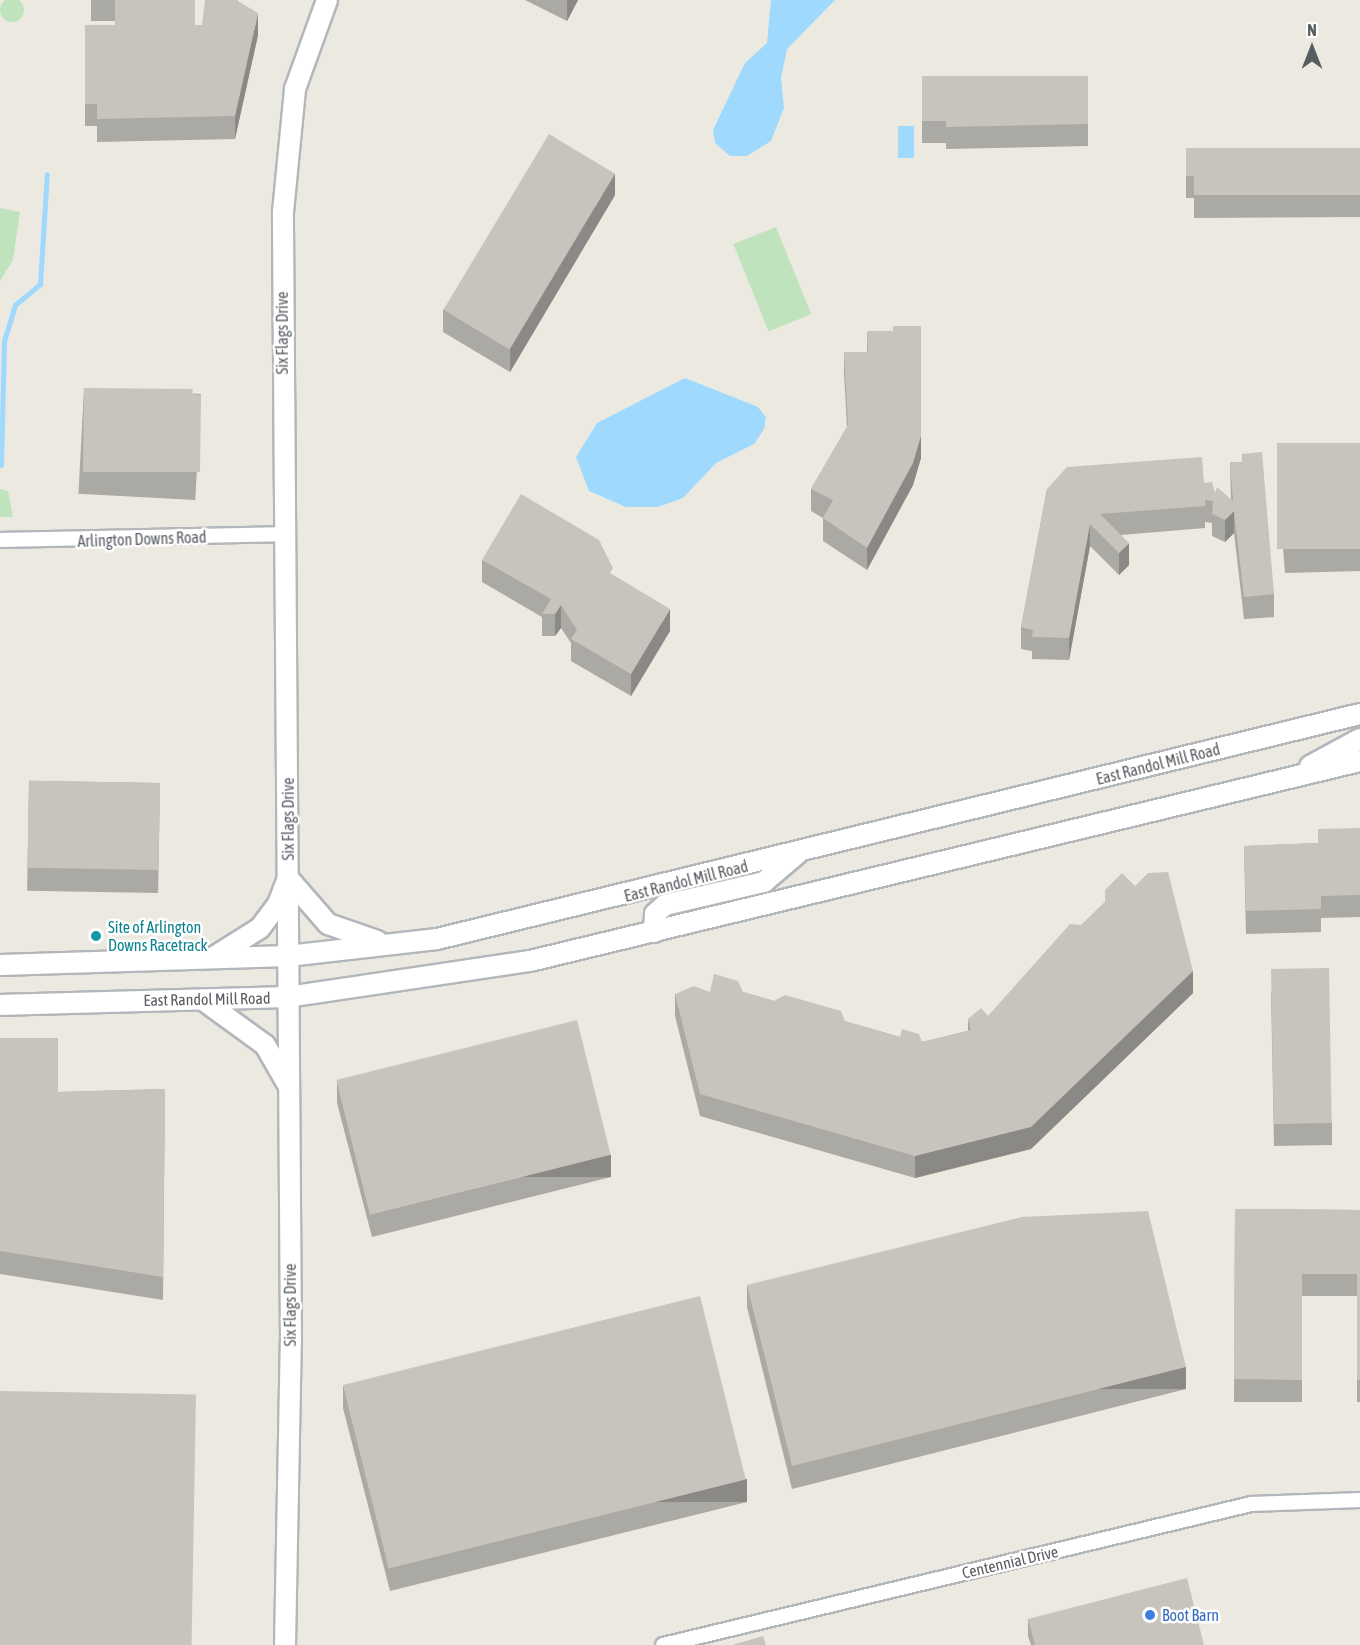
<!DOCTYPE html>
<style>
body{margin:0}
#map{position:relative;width:1360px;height:1645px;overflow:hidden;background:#ece9e1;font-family:"Asap Condensed",sans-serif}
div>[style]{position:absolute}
.green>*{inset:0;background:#bfe4bd;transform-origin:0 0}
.round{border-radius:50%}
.water>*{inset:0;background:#9fd9fe;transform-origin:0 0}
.stream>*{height:5px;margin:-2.5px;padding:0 2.5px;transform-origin:2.5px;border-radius:2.5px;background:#9fd9fe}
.roads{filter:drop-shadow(2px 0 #b3b7bb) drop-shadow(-2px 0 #b3b7bb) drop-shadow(0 2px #b3b7bb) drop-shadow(0 -2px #b3b7bb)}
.street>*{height:14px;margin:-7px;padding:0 7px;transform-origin:7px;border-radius:7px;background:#fff}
.secondary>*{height:20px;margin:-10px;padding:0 10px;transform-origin:10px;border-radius:10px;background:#fff}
.wall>*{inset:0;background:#aba9a3;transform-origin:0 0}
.shaded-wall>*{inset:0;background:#8b8985;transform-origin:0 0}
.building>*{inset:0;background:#c7c4be;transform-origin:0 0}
.dots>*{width:16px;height:16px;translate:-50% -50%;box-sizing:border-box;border:3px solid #fff;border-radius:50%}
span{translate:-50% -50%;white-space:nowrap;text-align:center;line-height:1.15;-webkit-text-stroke:5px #fff;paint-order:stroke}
.street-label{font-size:16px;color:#595d62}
.culture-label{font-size:16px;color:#0d838f}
.left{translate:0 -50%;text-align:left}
.shop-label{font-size:16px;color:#366cbe}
.north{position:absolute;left:1282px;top:18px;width:60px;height:60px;-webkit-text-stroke:4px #fff;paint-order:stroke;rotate:0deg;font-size:16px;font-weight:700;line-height:24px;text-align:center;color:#595d62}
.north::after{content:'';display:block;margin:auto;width:21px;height:27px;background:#595d62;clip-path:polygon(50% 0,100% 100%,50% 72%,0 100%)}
</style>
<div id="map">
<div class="green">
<i class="round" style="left:0;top:-2px;width:24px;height:24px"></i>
<i style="clip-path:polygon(0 208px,20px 212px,13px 260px,0 281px)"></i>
<i style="left:776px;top:227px;width:94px;height:46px;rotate:68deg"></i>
<i style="clip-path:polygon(0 489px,8px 491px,13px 517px,0 517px)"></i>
</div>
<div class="water">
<i style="clip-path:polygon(771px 0,835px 0,787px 49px,781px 78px,784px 108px,771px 141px,747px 156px,730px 156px,715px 143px,713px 130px,745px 63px,767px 43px)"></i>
<i style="left:898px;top:126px;width:16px;height:32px"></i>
<i style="clip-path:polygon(685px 378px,758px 407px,766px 417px,764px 429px,754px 444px,716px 463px,683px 498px,658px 507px,626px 507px,589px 491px,576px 457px,597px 423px)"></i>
</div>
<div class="stream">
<i style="left:1px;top:465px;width:124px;rotate:-88.6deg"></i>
<i style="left:4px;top:341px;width:38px;rotate:-73deg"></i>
<i style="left:15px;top:305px;width:33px;rotate:-40deg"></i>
<i style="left:40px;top:284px;width:110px;rotate:-86.4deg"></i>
</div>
<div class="roads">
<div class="street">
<i style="left:0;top:540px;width:285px;rotate:-1.2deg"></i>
<i style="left:663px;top:1645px;width:605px;rotate:-13.48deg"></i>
<i style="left:1251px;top:1504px;width:109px;rotate:-2.1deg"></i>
</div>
<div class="secondary">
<i style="left:1310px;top:766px;width:57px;rotate:-28.4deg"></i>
<i style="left:654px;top:932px;width:18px;rotate:-87deg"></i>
<i style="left:655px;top:914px;width:13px;rotate:-42deg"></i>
<i style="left:665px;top:905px;width:102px;rotate:-13.1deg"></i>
<i style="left:764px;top:882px;width:45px;rotate:-40.5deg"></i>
<i style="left:214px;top:957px;width:54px;rotate:-32.2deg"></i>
<i style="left:260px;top:928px;width:30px;rotate:-53deg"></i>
<i style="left:278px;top:904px;width:28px;rotate:-69deg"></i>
<i style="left:288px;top:878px;width:61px;rotate:49deg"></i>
<i style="left:328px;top:924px;width:52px;rotate:19.1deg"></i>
<i style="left:0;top:965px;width:288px;rotate:-1.8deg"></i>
<i style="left:288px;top:956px;width:150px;rotate:-6.5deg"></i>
<i style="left:437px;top:939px;width:950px;rotate:-13.7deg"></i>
<i style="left:203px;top:1000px;width:77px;rotate:36deg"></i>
<i style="left:265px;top:1045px;width:46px;rotate:60.1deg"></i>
<i style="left:0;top:1005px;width:288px;rotate:-1.6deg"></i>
<i style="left:288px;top:997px;width:245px;rotate:-8.5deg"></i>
<i style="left:530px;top:961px;width:854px;rotate:-13.55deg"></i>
<i style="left:285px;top:1645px;width:303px;rotate:-88.9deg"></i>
<i style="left:291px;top:1342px;width:1130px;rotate:-90.41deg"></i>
<i style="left:283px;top:212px;width:124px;rotate:-84.4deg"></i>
<i style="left:295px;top:89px;width:95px;rotate:-70.2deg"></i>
</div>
</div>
<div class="wall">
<i style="clip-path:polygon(91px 0,195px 0,195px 25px,202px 25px,238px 0,238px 2px,258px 35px,235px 139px,97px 142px,97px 126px,85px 126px,85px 25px,115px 25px,115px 21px,91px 21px)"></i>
<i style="clip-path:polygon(525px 0,578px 0,567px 21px)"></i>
<i style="clip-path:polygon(922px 76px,1088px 76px,1088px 146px,946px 149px,946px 143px,922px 143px)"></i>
<i style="clip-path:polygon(1186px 148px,1360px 148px,1360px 217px,1194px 218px,1194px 198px,1186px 198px)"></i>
<i style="clip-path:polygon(615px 195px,510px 372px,443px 332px,443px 310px)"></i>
<i style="clip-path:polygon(867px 331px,921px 458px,913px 485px,867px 570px,823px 541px,823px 518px,811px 511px,811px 489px,847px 427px,844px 374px,844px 352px,867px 352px)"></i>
<i style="left:84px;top:388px;width:117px;height:106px;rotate:3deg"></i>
<i style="clip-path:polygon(1360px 443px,1360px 571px,1285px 573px,1277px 472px,1277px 450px)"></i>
<i style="clip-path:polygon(1242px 454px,1274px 594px,1274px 617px,1244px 619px,1234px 533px,1225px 542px,1212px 536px,1212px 523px,1205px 522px,1205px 528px,1121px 535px,1129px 565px,1119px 575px,1090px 546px,1069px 660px,1032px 659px,1032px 651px,1021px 649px,1021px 627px,1047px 489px,1204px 483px,1215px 493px,1231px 500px,1230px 462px,1242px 462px)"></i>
<i style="clip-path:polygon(482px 560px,613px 575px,670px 631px,631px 696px,571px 661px,571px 643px,561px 628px,555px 636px,542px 636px,542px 617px,482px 582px)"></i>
<i style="left:160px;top:783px;width:110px;height:131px;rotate:91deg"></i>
<i style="clip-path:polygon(1360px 828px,1360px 917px,1321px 918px,1321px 932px,1246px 934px,1244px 846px,1318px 843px)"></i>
<i style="clip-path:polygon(1105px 890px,1193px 993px,1031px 1149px,915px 1178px,700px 1116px,675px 1016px,675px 994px,710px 992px,743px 992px,900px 1037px,922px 1042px,968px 1031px,968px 1019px,988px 1016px,1105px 902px)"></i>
<i style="clip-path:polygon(1271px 991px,1332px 1123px,1332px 1145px,1274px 1146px)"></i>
<i style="clip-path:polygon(0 1038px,58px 1092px,165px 1089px,163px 1300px,0 1274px)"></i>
<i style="clip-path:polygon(337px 1081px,611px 1177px,372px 1237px,337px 1103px)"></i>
<i style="clip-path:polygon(1235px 1209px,1360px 1210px,1360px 1402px,1357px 1402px,1357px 1296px,1302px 1296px,1302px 1402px,1234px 1402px)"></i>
<i style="clip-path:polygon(747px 1285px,1186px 1389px,792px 1489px,747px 1307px)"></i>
<i style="clip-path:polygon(343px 1386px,747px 1502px,390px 1591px,343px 1408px)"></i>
<i style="clip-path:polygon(1028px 1619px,1204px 1645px,1031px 1645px,1028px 1636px)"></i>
</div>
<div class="shaded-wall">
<i style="clip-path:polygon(567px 0,578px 0,567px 21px)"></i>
<i style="clip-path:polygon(258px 13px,258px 35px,235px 139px,235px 116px)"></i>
<i style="clip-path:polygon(615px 173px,615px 195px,510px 372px,510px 349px)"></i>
<i style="clip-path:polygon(921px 348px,921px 458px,913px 485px,867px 570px,867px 548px)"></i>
<i style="clip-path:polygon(1234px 511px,1234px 533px,1225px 542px,1225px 520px)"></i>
<i style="clip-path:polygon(1090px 524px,1090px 546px,1069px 660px,1069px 638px)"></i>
<i style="clip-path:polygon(1129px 543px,1129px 565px,1119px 575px,1119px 553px)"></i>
<i style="clip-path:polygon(561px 605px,561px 628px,555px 636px,555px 614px)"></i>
<i style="clip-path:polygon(670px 609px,670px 631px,631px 696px,631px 674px)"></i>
<i style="clip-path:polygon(1193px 971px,1193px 993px,1031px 1149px,915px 1178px,915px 1156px)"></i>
<i style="left:611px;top:1155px;width:22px;height:246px;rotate:90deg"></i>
<i style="left:1186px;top:1367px;width:22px;height:406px;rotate:90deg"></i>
<i style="left:747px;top:1479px;width:23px;height:368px;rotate:90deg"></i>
</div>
<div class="building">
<i style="clip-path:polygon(115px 0,195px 0,195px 25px,202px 25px,205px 0,236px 0,258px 13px,235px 116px,97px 119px,97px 104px,85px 104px,85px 25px,115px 25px)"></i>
<i style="clip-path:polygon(922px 76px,1088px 76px,1088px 124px,946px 127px,946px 121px,922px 121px)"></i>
<i style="left:549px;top:134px;width:77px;height:205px;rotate:31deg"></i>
<i style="clip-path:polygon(1186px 148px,1360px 148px,1360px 195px,1194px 195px,1194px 176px,1186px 176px)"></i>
<i style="clip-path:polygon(893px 326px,921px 326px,921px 436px,913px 463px,867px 548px,823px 518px,833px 500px,811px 489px,848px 425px,844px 352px,868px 352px,867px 331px,893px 331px)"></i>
<i style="clip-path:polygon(84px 388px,193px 389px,192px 394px,201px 395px,200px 472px,83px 472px)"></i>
<i style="left:1360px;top:443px;width:106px;height:83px;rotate:90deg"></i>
<i style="clip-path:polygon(1262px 452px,1274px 594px,1244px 597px,1234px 511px,1225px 520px,1212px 514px,1213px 501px,1205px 500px,1205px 506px,1100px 514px,1129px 543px,1119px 553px,1090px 524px,1069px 638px,1032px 637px,1033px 630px,1021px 627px,1047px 489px,1067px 467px,1202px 457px,1204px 483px,1212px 482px,1215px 493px,1217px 487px,1233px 501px,1230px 462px,1242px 462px,1242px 454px)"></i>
<i style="clip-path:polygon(521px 494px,599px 540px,613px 568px,610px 573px,670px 609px,631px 674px,571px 639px,577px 630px,561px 605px,555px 614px,542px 614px,551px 599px,482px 560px)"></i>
<i style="left:160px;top:783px;width:87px;height:131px;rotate:91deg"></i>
<i style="clip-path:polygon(1360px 828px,1360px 895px,1321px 896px,1321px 909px,1246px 911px,1244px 846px,1318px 843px,1318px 829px)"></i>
<i style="clip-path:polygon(1168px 872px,1193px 971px,1031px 1127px,915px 1156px,700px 1094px,675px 994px,694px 986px,710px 992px,714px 974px,738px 981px,743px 992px,774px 1001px,785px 995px,841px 1011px,845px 1021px,900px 1037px,902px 1029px,919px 1034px,922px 1042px,971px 1030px,968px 1019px,981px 1008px,988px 1016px,1070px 924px,1082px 925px,1105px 902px,1105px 890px,1122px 873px,1135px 886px,1148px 873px)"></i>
<i style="left:1329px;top:968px;width:155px;height:58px;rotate:89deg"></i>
<i style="left:577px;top:1020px;width:139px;height:248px;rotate:76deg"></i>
<i style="clip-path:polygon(0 1038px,58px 1038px,58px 1092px,165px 1089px,163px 1277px,0 1251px)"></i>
<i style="clip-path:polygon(1235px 1209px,1360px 1210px,1360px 1380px,1357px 1380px,1357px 1274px,1302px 1274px,1302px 1380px,1234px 1379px)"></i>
<i style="clip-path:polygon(1148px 1211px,1186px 1367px,792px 1466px,747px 1285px,1022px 1217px)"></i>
<i style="left:700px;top:1296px;width:189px;height:368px;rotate:76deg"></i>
<i style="left:0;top:1391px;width:196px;height:254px;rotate:1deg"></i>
<i style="clip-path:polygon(1187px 1578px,1204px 1645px,1035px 1645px,1028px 1619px)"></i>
<i style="clip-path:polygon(763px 1636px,766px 1645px,732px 1645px)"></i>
</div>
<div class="dots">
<i style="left:96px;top:936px;background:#0f9aa8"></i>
<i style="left:1150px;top:1615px;background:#3f7fe0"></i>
</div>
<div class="street-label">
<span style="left:282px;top:333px;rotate:-90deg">Six Flags Drive</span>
<span style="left:142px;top:539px;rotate:-2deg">Arlington Downs Road</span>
<span style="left:1158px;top:764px;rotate:-14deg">East Randol Mill Road</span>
<span style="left:288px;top:819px;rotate:-90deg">Six Flags Drive</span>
<span style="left:686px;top:881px;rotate:-14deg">East Randol Mill Road</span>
<span style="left:207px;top:999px;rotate:-1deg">East Randol Mill Road</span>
<span style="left:290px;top:1305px;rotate:-90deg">Six Flags Drive</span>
<span style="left:1010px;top:1562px;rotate:-13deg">Centennial Drive</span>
</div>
<div class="culture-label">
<span class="left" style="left:108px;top:936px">Site of Arlington<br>Downs Racetrack</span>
</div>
<div class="shop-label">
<span class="left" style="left:1162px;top:1615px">Boot Barn</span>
</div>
<div class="north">N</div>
</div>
